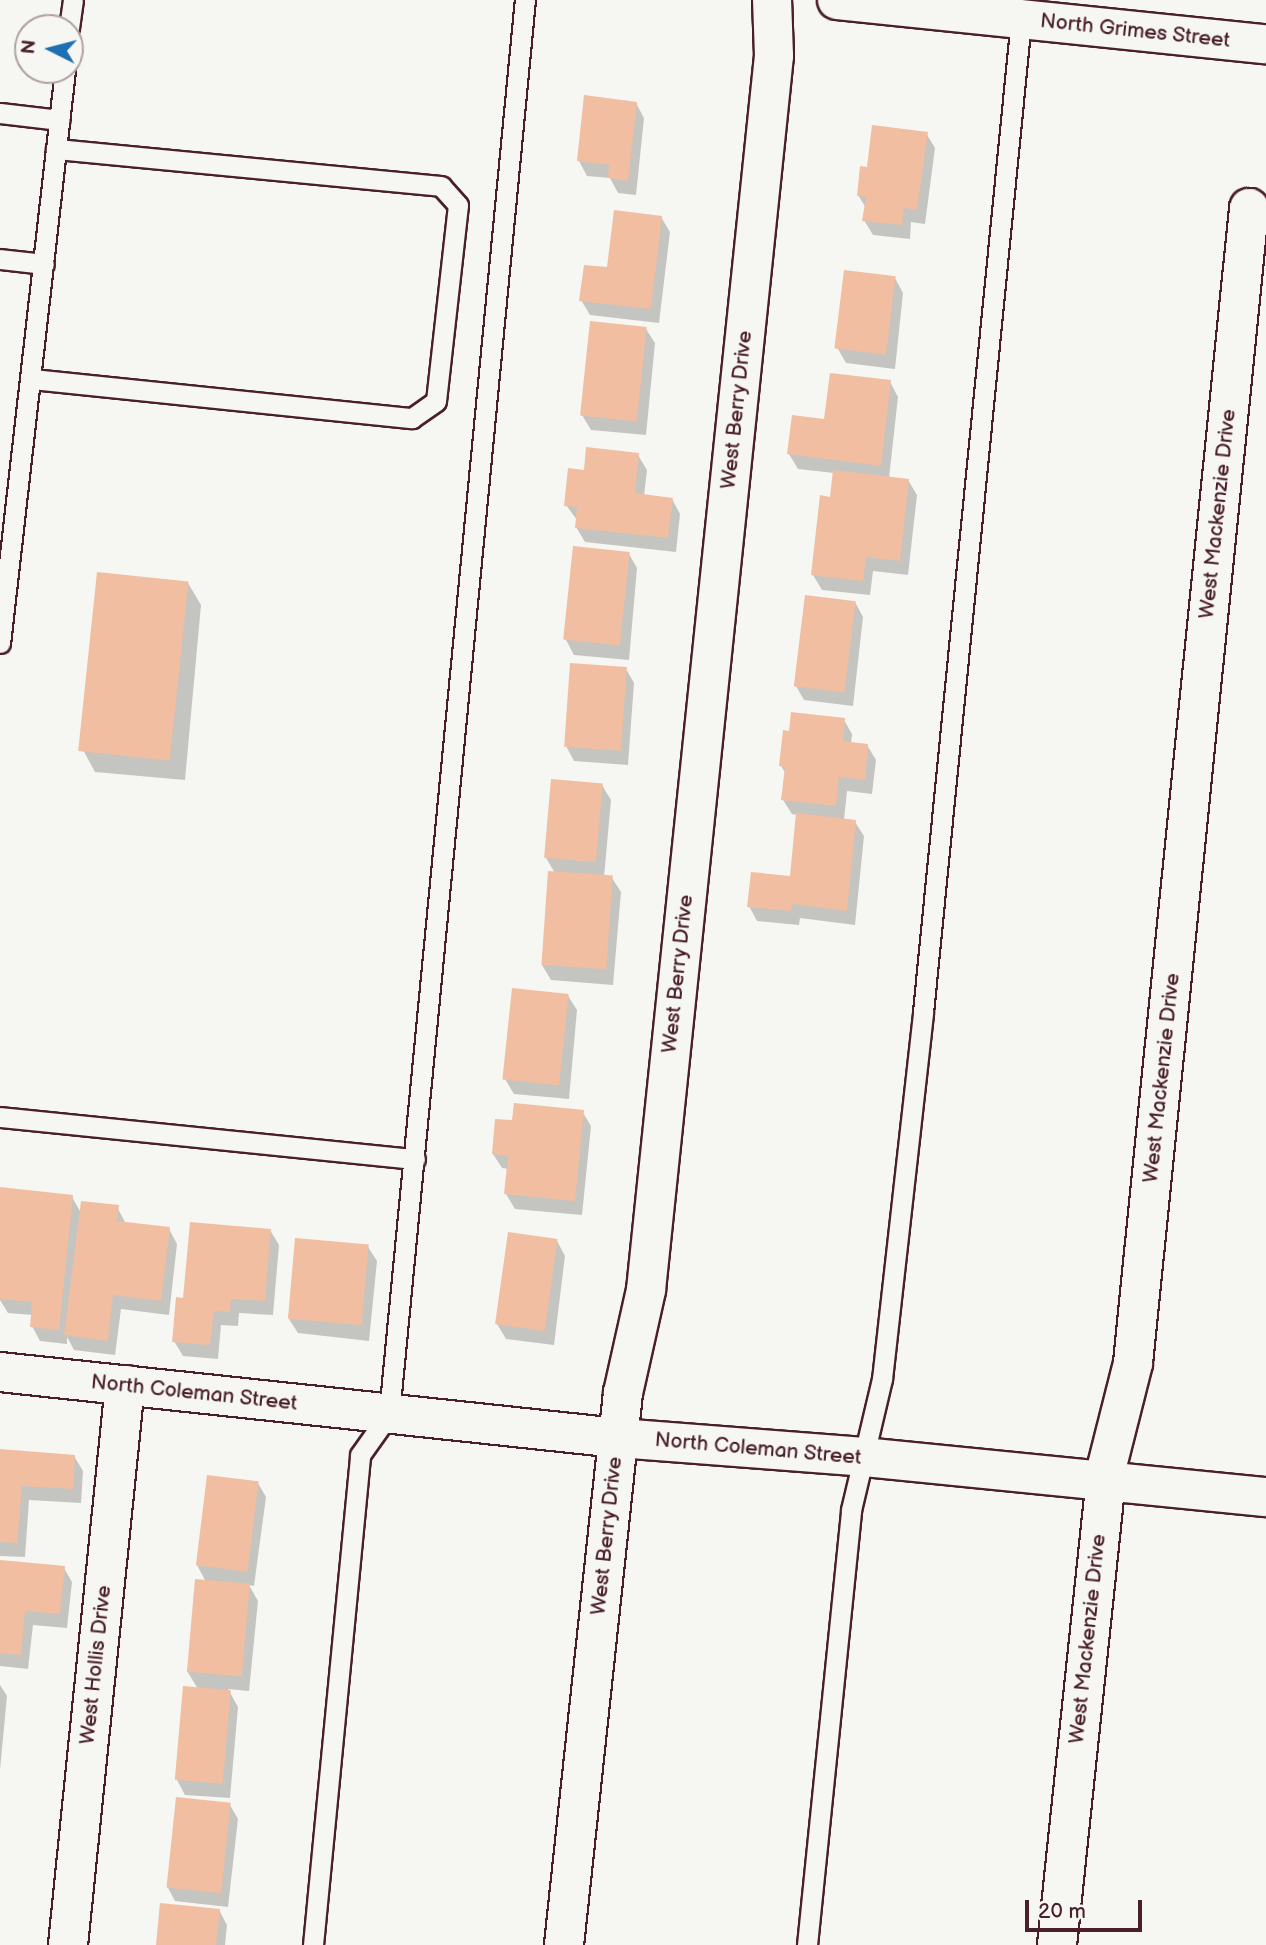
<!DOCTYPE html>
<style>
body{margin:0}
#map{position:relative;width:1266px;height:1945px;overflow:hidden;background:#f6f6f2;font-family:"Balsamiq Sans",sans-serif}
div>[style]{position:absolute}
.shadow>*{inset:0;background:#0003}
.building>*{inset:0;background:#f1bea2;transform-origin:0 0}
.roads{filter:drop-shadow(2px 0 #4a1f2b) drop-shadow(-2px 0 #4a1f2b) drop-shadow(0 2px #4a1f2b) drop-shadow(0 -2px #4a1f2b)}
.service>*{height:19px;margin:-9.5px;padding:0 9.5px;transform-origin:9.5px;border-radius:9.5px;background:#f6f6f2}
.minor>*{height:38px;margin:-19px;padding:0 19px;transform-origin:19px;border-radius:19px;background:#f6f6f2}
.primary>*{height:38px;margin:-19px;padding:0 19px;transform-origin:19px;border-radius:19px;background:#f6f6f2}
span{translate:-50% -50%;white-space:nowrap;text-align:center;line-height:1.15;-webkit-text-stroke:5px #f6f6f2;paint-order:stroke}
.street-label{font-size:21px;color:#4a1f2b}
.north{position:absolute;left:14px;top:14px;width:70px;height:70px;box-sizing:border-box;background:#f6f6f2;border:2px solid #b1a0a2;border-radius:50%;rotate:276deg;font-size:19px;font-weight:700;line-height:28px;text-align:center;color:#4a1f2b}
.north::after{content:'';display:block;margin:auto;width:24px;height:32px;background:#1f6fb2;clip-path:polygon(50% 0,100% 100%,50% 72%,0 100%)}
.scale{position:absolute;left:1025px;top:1900px;width:117px;height:32px;box-sizing:border-box;border:4px solid #4a1f2b;border-top:0;padding-left:9px;font-size:21px;line-height:24px;white-space:nowrap;color:#4a1f2b;-webkit-text-stroke:5px #f6f6f2;paint-order:stroke}
</style>
<div id="map">
<div class="shadow">
<i style="clip-path:polygon(636px 103px,644px 118px,636px 195px,618px 193px,610px 178px,587px 176px,579px 161px)"></i>
<i style="clip-path:polygon(926px 133px,935px 148px,925px 224px,911px 222px,910px 239px,873px 235px,864px 220px,866px 208px,858px 195px,868px 169px)"></i>
<i style="clip-path:polygon(661px 217px,670px 232px,659px 323px,590px 315px,581px 300px)"></i>
<i style="clip-path:polygon(895px 278px,903px 293px,895px 369px,846px 363px,838px 349px)"></i>
<i style="clip-path:polygon(646px 329px,655px 343px,646px 435px,591px 430px,582px 415px)"></i>
<i style="clip-path:polygon(890px 382px,898px 397px,889px 478px,908px 480px,917px 495px,908px 575px,873px 571px,870px 595px,822px 590px,813px 575px,832px 499px,834px 473px,798px 469px,789px 454px,825px 421px)"></i>
<i style="clip-path:polygon(638px 455px,647px 470px,644px 496px,672px 499px,680px 514px,676px 552px,585px 542px,576px 527px,577px 520px,566px 505px,585px 472px)"></i>
<i style="clip-path:polygon(629px 554px,637px 568px,629px 660px,574px 655px,566px 640px)"></i>
<i style="clip-path:polygon(188px 583px,201px 605px,185px 780px,95px 772px,83px 750px)"></i>
<i style="clip-path:polygon(855px 602px,863px 617px,853px 706px,804px 700px,796px 686px)"></i>
<i style="clip-path:polygon(626px 669px,634px 683px,628px 765px,574px 761px,566px 746px)"></i>
<i style="clip-path:polygon(844px 720px,852px 734px,851px 744px,867px 745px,876px 760px,872px 794px,847px 791px,844px 820px,855px 822px,864px 836px,855px 925px,800px 918px,799px 925px,757px 921px,749px 906px,791px 878px,798px 815px,792px 814px,783px 800px,786px 774px,781px 766px)"></i>
<i style="clip-path:polygon(602px 785px,611px 800px,604px 877px,612px 878px,621px 892px,613px 985px,551px 980px,542px 965px,555px 873px,546px 858px)"></i>
<i style="clip-path:polygon(568px 996px,577px 1010px,569px 1099px,514px 1094px,505px 1079px)"></i>
<i style="clip-path:polygon(582px 1111px,591px 1126px,582px 1215px,515px 1209px,506px 1194px,508px 1169px,502px 1168px,493px 1154px,514px 1122px)"></i>
<i style="clip-path:polygon(0 1189px,72px 1197px,81px 1213px,117px 1207px,126px 1224px,169px 1229px,177px 1244px,169px 1315px,121px 1309px,115px 1355px,74px 1350px,67px 1337px,67px 1344px,40px 1341px,32px 1326px,33px 1315px,8px 1313px,0 1300px)"></i>
<i style="clip-path:polygon(270px 1230px,279px 1245px,273px 1315px,239px 1313px,238px 1326px,221px 1325px,218px 1359px,183px 1356px,174px 1341px,184px 1300px)"></i>
<i style="clip-path:polygon(557px 1241px,565px 1256px,554px 1345px,506px 1339px,497px 1324px)"></i>
<i style="clip-path:polygon(368px 1247px,377px 1261px,369px 1341px,298px 1333px,289px 1319px)"></i>
<i style="clip-path:polygon(0 1451px,74px 1456px,83px 1471px,81px 1503px,29px 1500px,25px 1557px,0 1556px)"></i>
<i style="clip-path:polygon(258px 1483px,266px 1497px,254px 1586px,249px 1585px,258px 1601px,249px 1691px,228px 1689px,238px 1707px,230px 1798px,185px 1795px,177px 1780px,198px 1689px,187px 1671px,206px 1582px,197px 1565px)"></i>
<i style="clip-path:polygon(0 1562px,64px 1568px,72px 1582px,67px 1628px,33px 1625px,28px 1669px,0 1666px)"></i>
<i style="clip-path:polygon(0 1685px,7px 1696px,0 1770px)"></i>
<i style="clip-path:polygon(230px 1805px,238px 1819px,228px 1907px,175px 1901px,167px 1886px)"></i>
<i style="clip-path:polygon(219px 1910px,227px 1925px,225px 1945px,158px 1945px)"></i>
</div>
<div class="building">
<i style="clip-path:polygon(584px 95px,637px 102px,628px 181px,608px 178px,609px 165px,577px 161px)"></i>
<i style="clip-path:polygon(872px 125px,928px 132px,917px 210px,904px 208px,902px 225px,862px 221px,866px 197px,857px 196px,860px 166px,867px 167px)"></i>
<i style="clip-path:polygon(614px 210px,662px 216px,651px 309px,579px 301px,584px 265px,607px 267px)"></i>
<i style="left:844px;top:270px;width:52px;height:79px;rotate:7deg"></i>
<i style="left:590px;top:321px;width:57px;height:95px;rotate:6deg"></i>
<i style="clip-path:polygon(830px 373px,891px 380px,881px 466px,787px 454px,792px 415px,824px 419px)"></i>
<i style="clip-path:polygon(586px 447px,639px 453px,635px 493px,673px 498px,668px 538px,575px 528px,577px 507px,564px 506px,568px 468px,584px 470px)"></i>
<i style="clip-path:polygon(833px 470px,909px 479px,900px 561px,866px 557px,863px 581px,811px 575px,820px 495px,830px 497px)"></i>
<i style="left:573px;top:546px;width:57px;height:94px;rotate:6deg"></i>
<i style="left:97px;top:572px;width:92px;height:180px;rotate:6deg"></i>
<i style="left:805px;top:595px;width:51px;height:92px;rotate:7deg"></i>
<i style="left:570px;top:663px;width:57px;height:84px;rotate:4deg"></i>
<i style="clip-path:polygon(791px 712px,845px 718px,843px 741px,868px 744px,865px 780px,839px 777px,836px 806px,781px 800px,785px 767px,779px 766px,783px 730px,789px 731px)"></i>
<i style="left:551px;top:779px;width:52px;height:79px;rotate:5deg"></i>
<i style="clip-path:polygon(796px 813px,856px 820px,847px 911px,792px 904px,791px 911px,747px 907px,751px 872px,790px 876px)"></i>
<i style="left:548px;top:871px;width:65px;height:94px;rotate:4deg"></i>
<i style="left:512px;top:988px;width:57px;height:92px;rotate:6deg"></i>
<i style="clip-path:polygon(514px 1103px,584px 1110px,575px 1201px,504px 1194px,508px 1156px,492px 1154px,495px 1119px,512px 1120px)"></i>
<i style="clip-path:polygon(0 1187px,73px 1195px,59px 1330px,30px 1327px,32px 1302px,0 1299px)"></i>
<i style="clip-path:polygon(81px 1201px,119px 1205px,117px 1221px,170px 1227px,161px 1301px,113px 1295px,108px 1341px,64px 1335px)"></i>
<i style="clip-path:polygon(190px 1222px,271px 1229px,265px 1301px,231px 1299px,230px 1312px,214px 1311px,210px 1345px,172px 1342px,176px 1297px,183px 1298px)"></i>
<i style="left:508px;top:1232px;width:50px;height:93px;rotate:8deg"></i>
<i style="left:295px;top:1238px;width:74px;height:81px;rotate:5deg"></i>
<i style="clip-path:polygon(0 1449px,75px 1455px,73px 1489px,22px 1486px,17px 1543px,0 1542px)"></i>
<i style="left:207px;top:1475px;width:52px;height:91px;rotate:7deg"></i>
<i style="clip-path:polygon(0 1560px,65px 1566px,60px 1614px,25px 1611px,21px 1655px,0 1653px)"></i>
<i style="left:195px;top:1579px;width:55px;height:93px;rotate:5deg"></i>
<i style="left:183px;top:1686px;width:48px;height:94px;rotate:5deg"></i>
<i style="left:176px;top:1797px;width:55px;height:91px;rotate:6deg"></i>
<i style="clip-path:polygon(160px 1903px,220px 1909px,216px 1945px,156px 1945px)"></i>
</div>
<div class="roads">
<div class="service">
<i style="left:69px;top:28px;width:28px;rotate:-82deg"></i>
<i style="left:0;top:113px;width:60px;rotate:6.7deg"></i>
<i style="left:0;top:259px;width:44px;rotate:6.5deg"></i>
<i style="left:32px;top:379px;width:382px;rotate:5.9deg"></i>
<i style="left:412px;top:418px;width:29px;rotate:-35deg"></i>
<i style="left:436px;top:401px;width:197px;rotate:-83.6deg"></i>
<i style="left:458px;top:205px;width:25px;rotate:-132deg"></i>
<i style="left:441px;top:186px;width:387px;rotate:-174.5deg"></i>
<i style="left:0;top:643px;width:577px;rotate:-83.53deg"></i>
<i style="left:0;top:1117px;width:417px;rotate:5.8deg"></i>
<i style="left:313px;top:1945px;width:492px;rotate:-84.5deg"></i>
<i style="left:360px;top:1455px;width:50px;rotate:-54.7deg"></i>
<i style="left:389px;top:1414px;width:1421px;rotate:-84.51deg"></i>
<i style="left:807px;top:1945px;width:437px;rotate:-84.2deg"></i>
<i style="left:851px;top:1510px;width:135px;rotate:-76.7deg"></i>
<i style="left:882px;top:1379px;width:369px;rotate:-83.6deg"></i>
<i style="left:923px;top:1012px;width:998px;rotate:-84.36deg"></i>
</div>
<div class="minor">
<i style="left:0;top:1372px;width:622px;rotate:6.1deg"></i>
<i style="left:618px;top:1438px;width:247px;rotate:4.4deg"></i>
<i style="left:864px;top:1457px;width:404px;rotate:5.7deg"></i>
<i style="left:68px;top:1945px;width:563px;rotate:-84.19deg"></i>
<i style="left:564px;top:1945px;width:555px;rotate:-83.9deg"></i>
<i style="left:623px;top:1393px;width:106px;rotate:-77.4deg"></i>
<i style="left:646px;top:1290px;width:1241px;rotate:-84.08deg"></i>
<i style="left:774px;top:56px;width:56px;rotate:-92deg"></i>
<i style="left:1057px;top:1945px;width:482px;rotate:-84deg"></i>
<i style="left:1107px;top:1466px;width:106px;rotate:-75.8deg"></i>
<i style="left:1133px;top:1363px;width:1161px;rotate:-84.26deg"></i>
</div>
<div class="primary">
<i style="left:837px;top:0;width:431px;rotate:5.9deg"></i>
</div>
</div>
<div class="street-label">
<span style="left:1135px;top:31px;rotate:6deg">North Grimes Street</span>
<span style="left:737px;top:410px;rotate:-84deg">West Berry Drive</span>
<span style="left:1218px;top:514px;rotate:-84deg">West Mackenzie Drive</span>
<span style="left:678px;top:974px;rotate:-84deg">West Berry Drive</span>
<span style="left:1162px;top:1078px;rotate:-84deg">West Mackenzie Drive</span>
<span style="left:194px;top:1393px;rotate:6deg">North Coleman Street</span>
<span style="left:758px;top:1449px;rotate:5deg">North Coleman Street</span>
<span style="left:607px;top:1536px;rotate:-84deg">West Berry Drive</span>
<span style="left:1088px;top:1639px;rotate:-84deg">West Mackenzie Drive</span>
<span style="left:96px;top:1665px;rotate:-84deg">West Hollis Drive</span>
</div>
<div class="north">N</div>
<div class="scale">20 m</div>
</div>
